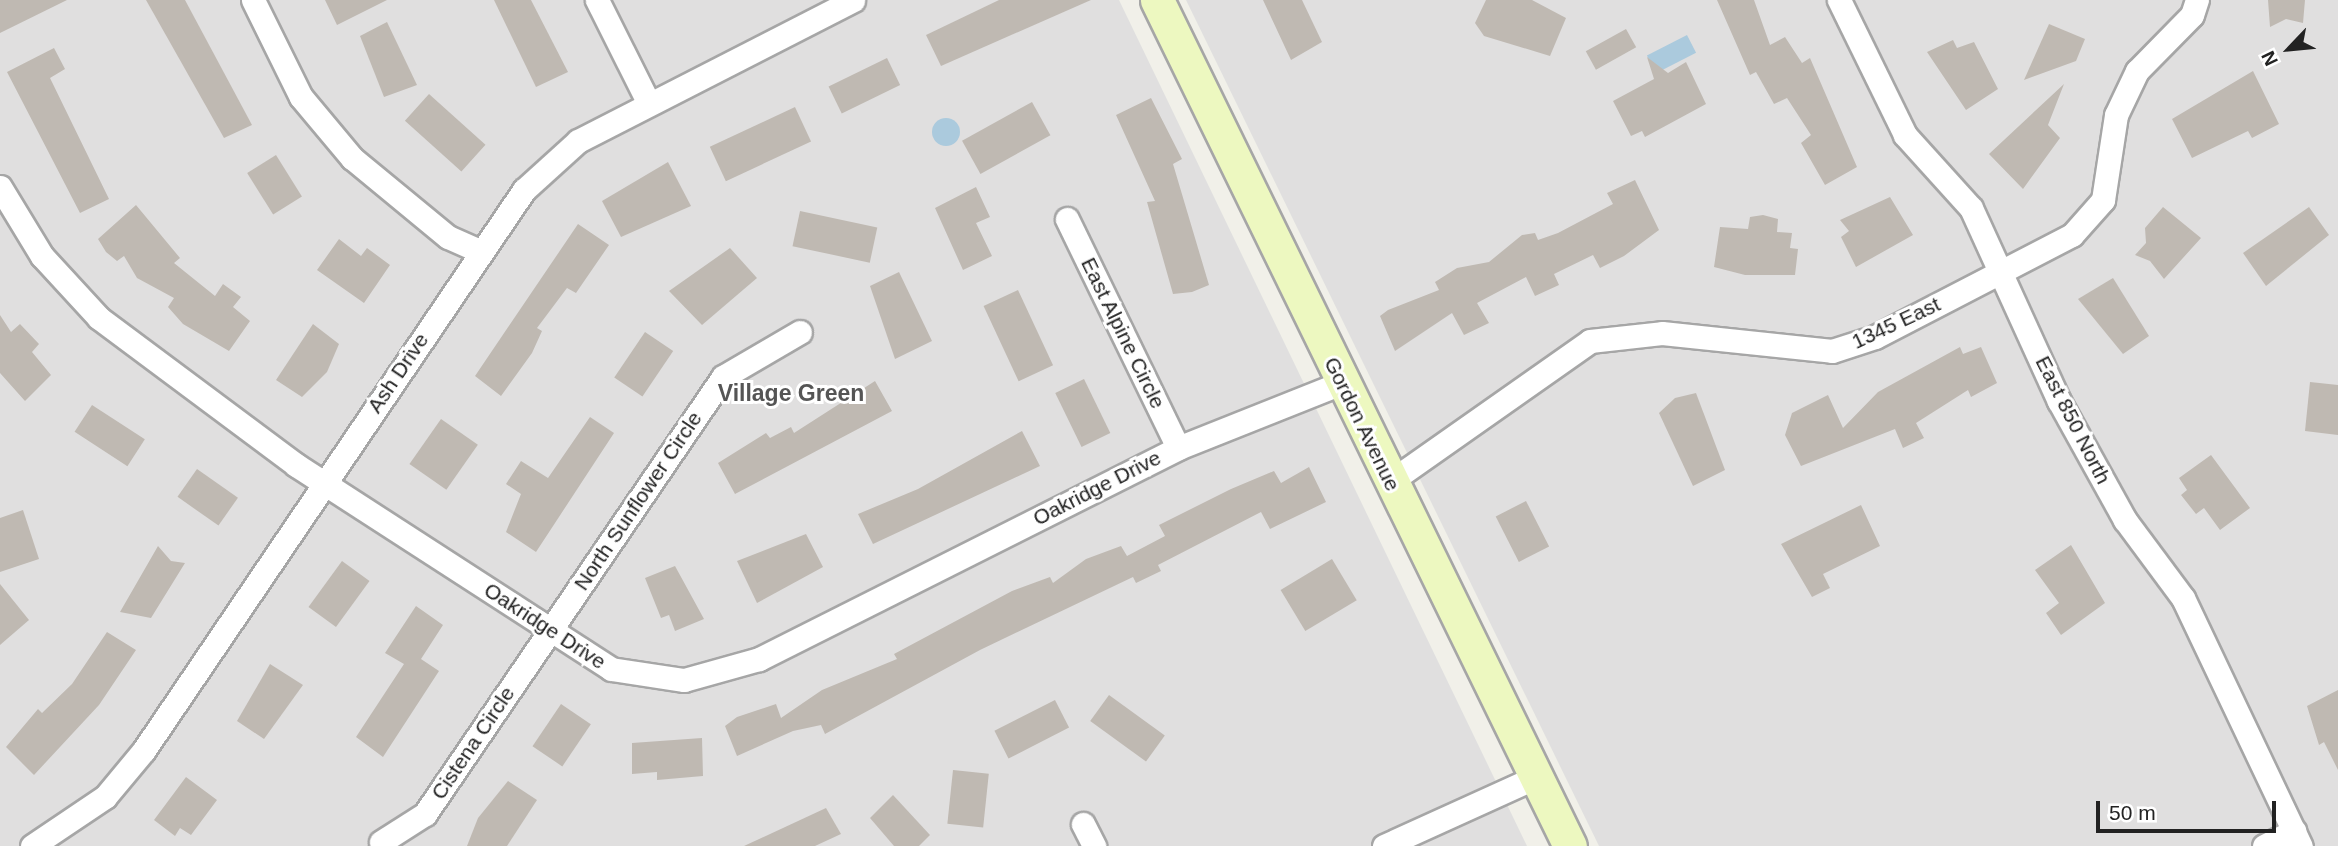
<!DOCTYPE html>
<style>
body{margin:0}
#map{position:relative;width:2338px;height:846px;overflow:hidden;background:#f1f0e9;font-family:Arial,sans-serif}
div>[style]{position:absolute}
.residential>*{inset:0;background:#e0dfdf}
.water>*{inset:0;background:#abcadd;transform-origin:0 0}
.round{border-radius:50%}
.building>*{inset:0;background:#bfb9b2;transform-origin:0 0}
.roads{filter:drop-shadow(2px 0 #a6a6a6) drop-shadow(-2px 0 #a6a6a6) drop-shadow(0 2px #a6a6a6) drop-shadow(0 -2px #a6a6a6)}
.minor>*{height:23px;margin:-11.5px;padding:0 11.5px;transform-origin:11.5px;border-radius:11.5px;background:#fff}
.secondary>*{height:33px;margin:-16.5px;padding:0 16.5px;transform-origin:16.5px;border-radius:16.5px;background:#edf8c0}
span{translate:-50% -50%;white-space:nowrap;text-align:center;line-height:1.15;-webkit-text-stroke:6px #fff;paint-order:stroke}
.street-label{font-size:21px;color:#222}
.neighbourhood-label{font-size:23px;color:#555;font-weight:700}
.north{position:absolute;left:2254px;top:14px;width:70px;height:70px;-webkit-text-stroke:5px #fff;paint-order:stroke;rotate:244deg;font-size:19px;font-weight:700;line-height:28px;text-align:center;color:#222}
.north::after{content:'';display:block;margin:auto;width:24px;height:32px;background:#222;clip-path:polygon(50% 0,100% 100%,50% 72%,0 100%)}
.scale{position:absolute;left:2096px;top:801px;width:180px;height:32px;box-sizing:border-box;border:4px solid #222;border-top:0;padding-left:9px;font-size:21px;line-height:24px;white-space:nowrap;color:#222;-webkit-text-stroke:5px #fff;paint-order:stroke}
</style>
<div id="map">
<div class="residential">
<i style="clip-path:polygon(0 0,1119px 0,1527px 846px,0 846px)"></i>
<i style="clip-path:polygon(1186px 0,2338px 0,2338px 846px,1599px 846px)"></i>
</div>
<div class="water">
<i style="left:1687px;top:35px;width:20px;height:45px;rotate:63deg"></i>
<i class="round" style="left:932px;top:118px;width:28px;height:28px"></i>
</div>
<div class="building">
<i style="clip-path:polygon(0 0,67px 0,0 33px)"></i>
<i style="clip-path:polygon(146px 0,185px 0,252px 125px,224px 138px)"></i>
<i style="clip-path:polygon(325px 0,387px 0,337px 25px)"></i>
<i style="clip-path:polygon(494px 0,531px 0,568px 72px,536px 87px)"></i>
<i style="clip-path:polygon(999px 0,1091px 0,941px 66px,926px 35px)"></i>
<i style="clip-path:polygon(1263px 0,1302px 0,1322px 42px,1291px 60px)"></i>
<i style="clip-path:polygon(1486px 0,1532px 0,1566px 18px,1550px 56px,1484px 36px,1475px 23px)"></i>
<i style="clip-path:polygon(1717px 0,1754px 0,1770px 45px,1785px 37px,1802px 63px,1810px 58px,1857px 167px,1825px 185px,1801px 143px,1811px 135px,1787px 98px,1774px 104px,1756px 72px,1750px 75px)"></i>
<i style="clip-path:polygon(2268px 0,2305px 0,2303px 23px,2286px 19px,2270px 27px)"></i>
<i style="clip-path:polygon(387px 22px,417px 85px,384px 97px,360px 36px)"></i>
<i style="clip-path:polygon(2049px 24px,2085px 39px,2076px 61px,2024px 80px)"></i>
<i style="left:1626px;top:29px;width:21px;height:46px;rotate:61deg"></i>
<i style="clip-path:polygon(1953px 40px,1957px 48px,1974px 42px,1998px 89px,1966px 110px,1927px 52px)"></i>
<i style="clip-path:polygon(54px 48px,65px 69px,50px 78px,109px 199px,80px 213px,7px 72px)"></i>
<i style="clip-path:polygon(1647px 57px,1668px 73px,1686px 62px,1706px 104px,1645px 137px,1642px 131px,1631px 136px,1613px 101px,1654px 79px)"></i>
<i style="left:887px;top:58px;width:30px;height:65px;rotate:64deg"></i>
<i style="clip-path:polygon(2253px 71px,2279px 124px,2252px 138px,2248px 131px,2192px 158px,2172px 119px)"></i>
<i style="clip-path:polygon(2064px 84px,2048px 125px,2060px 138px,2023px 189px,1989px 154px)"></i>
<i style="left:429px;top:94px;width:76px;height:36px;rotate:42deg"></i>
<i style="clip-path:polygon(1151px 98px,1182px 159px,1173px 164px,1209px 285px,1192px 292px,1173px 294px,1147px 202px,1155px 201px,1116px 115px)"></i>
<i style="left:1032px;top:102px;width:38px;height:80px;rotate:61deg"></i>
<i style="left:795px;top:107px;width:38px;height:94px;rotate:65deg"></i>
<i style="left:276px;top:155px;width:49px;height:34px;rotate:58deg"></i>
<i style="clip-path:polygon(668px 162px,691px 206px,621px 237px,602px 201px)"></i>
<i style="clip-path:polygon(1635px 180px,1659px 230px,1624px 256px,1600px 268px,1593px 255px,1554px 274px,1559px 285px,1535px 296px,1526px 277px,1477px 303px,1489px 323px,1464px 335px,1452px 313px,1395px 351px,1380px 316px,1388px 310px,1439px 290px,1435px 282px,1457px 268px,1489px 262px,1522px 235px,1535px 233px,1538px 240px,1558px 233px,1613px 204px,1607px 193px)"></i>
<i style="clip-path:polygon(976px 187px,990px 217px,976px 223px,992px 256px,963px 270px,935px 208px)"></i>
<i style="clip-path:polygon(1890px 197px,1913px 235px,1856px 267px,1841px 237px,1849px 231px,1840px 220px)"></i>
<i style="clip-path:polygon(136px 205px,180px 258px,174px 263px,215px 296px,223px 284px,241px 297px,233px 307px,250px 321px,229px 351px,183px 324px,168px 307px,174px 298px,137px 278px,124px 256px,117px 261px,106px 252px,98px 239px)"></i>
<i style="clip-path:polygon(2163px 207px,2201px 238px,2164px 279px,2150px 261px,2135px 255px,2146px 243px,2145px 228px)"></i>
<i style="clip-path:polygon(2309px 207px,2329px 235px,2266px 286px,2243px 253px)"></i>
<i style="left:800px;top:211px;width:79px;height:36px;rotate:12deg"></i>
<i style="clip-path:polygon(1763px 215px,1778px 219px,1777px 232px,1792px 233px,1790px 248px,1798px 249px,1795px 275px,1745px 275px,1714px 267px,1720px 227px,1748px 229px,1750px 217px)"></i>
<i style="clip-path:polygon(578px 224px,609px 245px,576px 293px,567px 288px,537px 328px,542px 331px,532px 353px,501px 396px,475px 376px)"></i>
<i style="clip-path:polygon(339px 239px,361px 256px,367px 248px,390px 265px,364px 303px,317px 270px)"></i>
<i style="clip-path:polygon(730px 248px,757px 278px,702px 325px,669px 291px)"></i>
<i style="clip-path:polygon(899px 272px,932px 341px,895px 359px,870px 286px)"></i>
<i style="clip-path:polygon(2113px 278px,2149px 336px,2123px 354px,2078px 299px)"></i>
<i style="left:1018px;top:290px;width:83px;height:38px;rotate:65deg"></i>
<i style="clip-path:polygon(0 315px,11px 332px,20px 324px,39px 344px,32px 352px,51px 375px,25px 401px,0 373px)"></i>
<i style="clip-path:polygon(313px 324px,339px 344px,327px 372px,302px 397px,276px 380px)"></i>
<i style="left:645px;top:332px;width:34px;height:55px;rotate:34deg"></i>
<i style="clip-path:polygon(1960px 347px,1963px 354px,1981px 347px,1997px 383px,1971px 397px,1968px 390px,1916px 423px,1924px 438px,1903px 448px,1895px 429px,1801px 466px,1785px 435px,1792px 413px,1828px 395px,1843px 428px,1878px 392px)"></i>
<i style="left:1084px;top:379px;width:60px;height:32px;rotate:64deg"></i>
<i style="clip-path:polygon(875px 381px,892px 411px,735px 494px,718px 463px,766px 433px,770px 438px,791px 427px,794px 433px)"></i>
<i style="clip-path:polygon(2310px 382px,2338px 385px,2338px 435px,2305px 431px)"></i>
<i style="clip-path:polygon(1696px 393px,1725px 470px,1693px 486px,1659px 413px,1675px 398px)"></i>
<i style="left:92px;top:405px;width:63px;height:32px;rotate:33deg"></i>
<i style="clip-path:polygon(590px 417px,614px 433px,536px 552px,506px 532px,521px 494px,506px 484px,521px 461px,548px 478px)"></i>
<i style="left:441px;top:419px;width:45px;height:55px;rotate:35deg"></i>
<i style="clip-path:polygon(1022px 431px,1040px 466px,873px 544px,858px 514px,918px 489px)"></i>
<i style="clip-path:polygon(2211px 455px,2250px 508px,2220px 530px,2204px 508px,2196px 514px,2181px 495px,2187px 490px,2179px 478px)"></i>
<i style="clip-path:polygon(1309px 467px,1326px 502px,1270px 529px,1261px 512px,1158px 565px,1161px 571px,1136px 583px,1133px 577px,980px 650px,825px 734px,821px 725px,793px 731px,737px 756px,725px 726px,737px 717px,776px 704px,781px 718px,822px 690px,897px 659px,894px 654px,1012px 591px,1050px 577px,1053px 583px,1086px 559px,1121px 546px,1127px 556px,1165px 536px,1159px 525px,1231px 489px,1274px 471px,1281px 483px)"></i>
<i style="left:197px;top:469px;width:50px;height:34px;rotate:35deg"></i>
<i style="left:1526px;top:501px;width:51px;height:34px;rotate:63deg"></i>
<i style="clip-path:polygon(1861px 505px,1880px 546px,1823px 574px,1830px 588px,1812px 597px,1781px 544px)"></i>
<i style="clip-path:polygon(23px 510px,39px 559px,0 572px,0 518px)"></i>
<i style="clip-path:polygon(806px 534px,823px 567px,757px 603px,737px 561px)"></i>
<i style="clip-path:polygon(2071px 545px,2105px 603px,2061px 635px,2046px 613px,2059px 603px,2035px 570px)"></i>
<i style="clip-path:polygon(158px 546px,171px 561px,185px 563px,151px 618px,120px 612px)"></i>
<i style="left:1332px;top:559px;width:48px;height:60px;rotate:59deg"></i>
<i style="left:342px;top:561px;width:34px;height:57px;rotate:36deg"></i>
<i style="clip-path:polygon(675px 566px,704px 619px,675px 631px,669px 615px,661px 618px,645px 578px)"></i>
<i style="clip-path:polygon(0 584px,29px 620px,0 645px)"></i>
<i style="clip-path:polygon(416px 606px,443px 625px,421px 659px,439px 671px,383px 757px,356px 737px,404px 664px,385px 653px)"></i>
<i style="clip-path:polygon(107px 632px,136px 650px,99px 705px,34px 775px,6px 747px,38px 709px,42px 713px,72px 684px)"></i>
<i style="clip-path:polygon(270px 664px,303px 685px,264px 739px,237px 721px)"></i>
<i style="clip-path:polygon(2338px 690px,2338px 770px,2324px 742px,2319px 745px,2307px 706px)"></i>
<i style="left:1109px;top:695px;width:69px;height:32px;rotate:36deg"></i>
<i style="left:1055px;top:700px;width:31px;height:68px;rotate:63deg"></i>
<i style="left:561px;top:704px;width:36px;height:51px;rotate:34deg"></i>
<i style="clip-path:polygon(702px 738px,703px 776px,657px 780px,657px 772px,632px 774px,632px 743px)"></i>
<i style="left:953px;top:770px;width:36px;height:54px;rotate:6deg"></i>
<i style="clip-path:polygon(186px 777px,217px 800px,191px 835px,180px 828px,175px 836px,154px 820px)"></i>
<i style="clip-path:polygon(508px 781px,537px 800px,507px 846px,467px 846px,478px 818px)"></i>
<i style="clip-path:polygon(893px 795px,930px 835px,919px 846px,894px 846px,870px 818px)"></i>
<i style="clip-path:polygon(826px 808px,841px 834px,815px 846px,744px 846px)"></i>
</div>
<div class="roads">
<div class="minor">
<i style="left:253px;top:0;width:108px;rotate:63.7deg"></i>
<i style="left:301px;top:97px;width:80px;rotate:50.1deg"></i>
<i style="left:352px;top:158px;width:124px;rotate:39.5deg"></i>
<i style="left:448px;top:237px;width:34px;rotate:24deg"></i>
<i style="left:597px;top:0;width:114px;rotate:63.4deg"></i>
<i style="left:1839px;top:0;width:150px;rotate:63.9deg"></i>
<i style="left:1905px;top:135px;width:98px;rotate:47.9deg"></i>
<i style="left:1971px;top:208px;width:212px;rotate:65.5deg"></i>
<i style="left:2059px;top:401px;width:136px;rotate:61deg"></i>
<i style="left:2125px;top:520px;width:97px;rotate:53.4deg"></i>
<i style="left:2183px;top:598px;width:275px;rotate:64.6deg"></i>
<i style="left:0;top:187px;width:81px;rotate:58.7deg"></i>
<i style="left:42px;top:256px;width:84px;rotate:47.4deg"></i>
<i style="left:99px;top:318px;width:246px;rotate:36.7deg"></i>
<i style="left:296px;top:465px;width:375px;rotate:32.9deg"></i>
<i style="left:611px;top:669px;width:74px;rotate:8.6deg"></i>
<i style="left:684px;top:680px;width:78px;rotate:-15.6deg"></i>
<i style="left:759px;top:659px;width:469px;rotate:-26.7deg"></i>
<i style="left:1178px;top:448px;width:175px;rotate:-21.7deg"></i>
<i style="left:1067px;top:219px;width:254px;rotate:64.1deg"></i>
<i style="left:1391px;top:481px;width:243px;rotate:-35.1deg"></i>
<i style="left:1590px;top:341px;width:72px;rotate:-6.3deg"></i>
<i style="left:1662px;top:333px;width:171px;rotate:6deg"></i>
<i style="left:1832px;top:351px;width:45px;rotate:-18deg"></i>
<i style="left:1875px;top:337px;width:222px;rotate:-27.4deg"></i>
<i style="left:2072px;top:235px;width:47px;rotate:-48.5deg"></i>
<i style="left:2103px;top:200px;width:86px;rotate:-81.3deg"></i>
<i style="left:2116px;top:115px;width:49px;rotate:-64.5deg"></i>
<i style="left:2137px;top:71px;width:78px;rotate:-45.5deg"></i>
<i style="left:2192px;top:15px;width:16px;rotate:-72deg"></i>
<i style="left:1083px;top:824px;width:25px;rotate:63deg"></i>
<i style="left:381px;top:842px;width:52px;rotate:-32.5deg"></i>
<i style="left:425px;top:814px;width:529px;rotate:-55.71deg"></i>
<i style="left:723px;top:377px;width:89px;rotate:-30.3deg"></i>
<i style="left:32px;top:846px;width:88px;rotate:-33.9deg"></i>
<i style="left:105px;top:797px;width:61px;rotate:-50.3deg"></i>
<i style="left:144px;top:750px;width:677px;rotate:-55.84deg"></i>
<i style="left:524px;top:190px;width:73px;rotate:-42.2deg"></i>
<i style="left:578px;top:141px;width:309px;rotate:-27.1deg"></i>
<i style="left:1384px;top:846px;width:167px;rotate:-24.4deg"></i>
<i style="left:2264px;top:846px;width:34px;rotate:-27deg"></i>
</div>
<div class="secondary">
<i style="left:1157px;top:0;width:941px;rotate:63.98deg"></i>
</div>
</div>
<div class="street-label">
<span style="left:1896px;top:323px;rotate:-25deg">1345 East</span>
<span style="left:1123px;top:333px;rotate:64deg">East Alpine Circle</span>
<span style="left:398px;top:373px;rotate:-56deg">Ash Drive</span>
<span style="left:2073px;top:420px;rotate:63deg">East 850 North</span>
<span style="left:1362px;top:424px;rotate:64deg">Gordon Avenue</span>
<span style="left:1097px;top:488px;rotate:-27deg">Oakridge Drive</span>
<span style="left:638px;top:501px;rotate:-56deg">North Sunflower Circle</span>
<span style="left:545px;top:626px;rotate:33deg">Oakridge Drive</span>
<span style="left:473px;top:743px;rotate:-56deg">Cistena Circle</span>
</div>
<div class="neighbourhood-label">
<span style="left:791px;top:393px">Village Green</span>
</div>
<div class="north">N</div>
<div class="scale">50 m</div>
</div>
